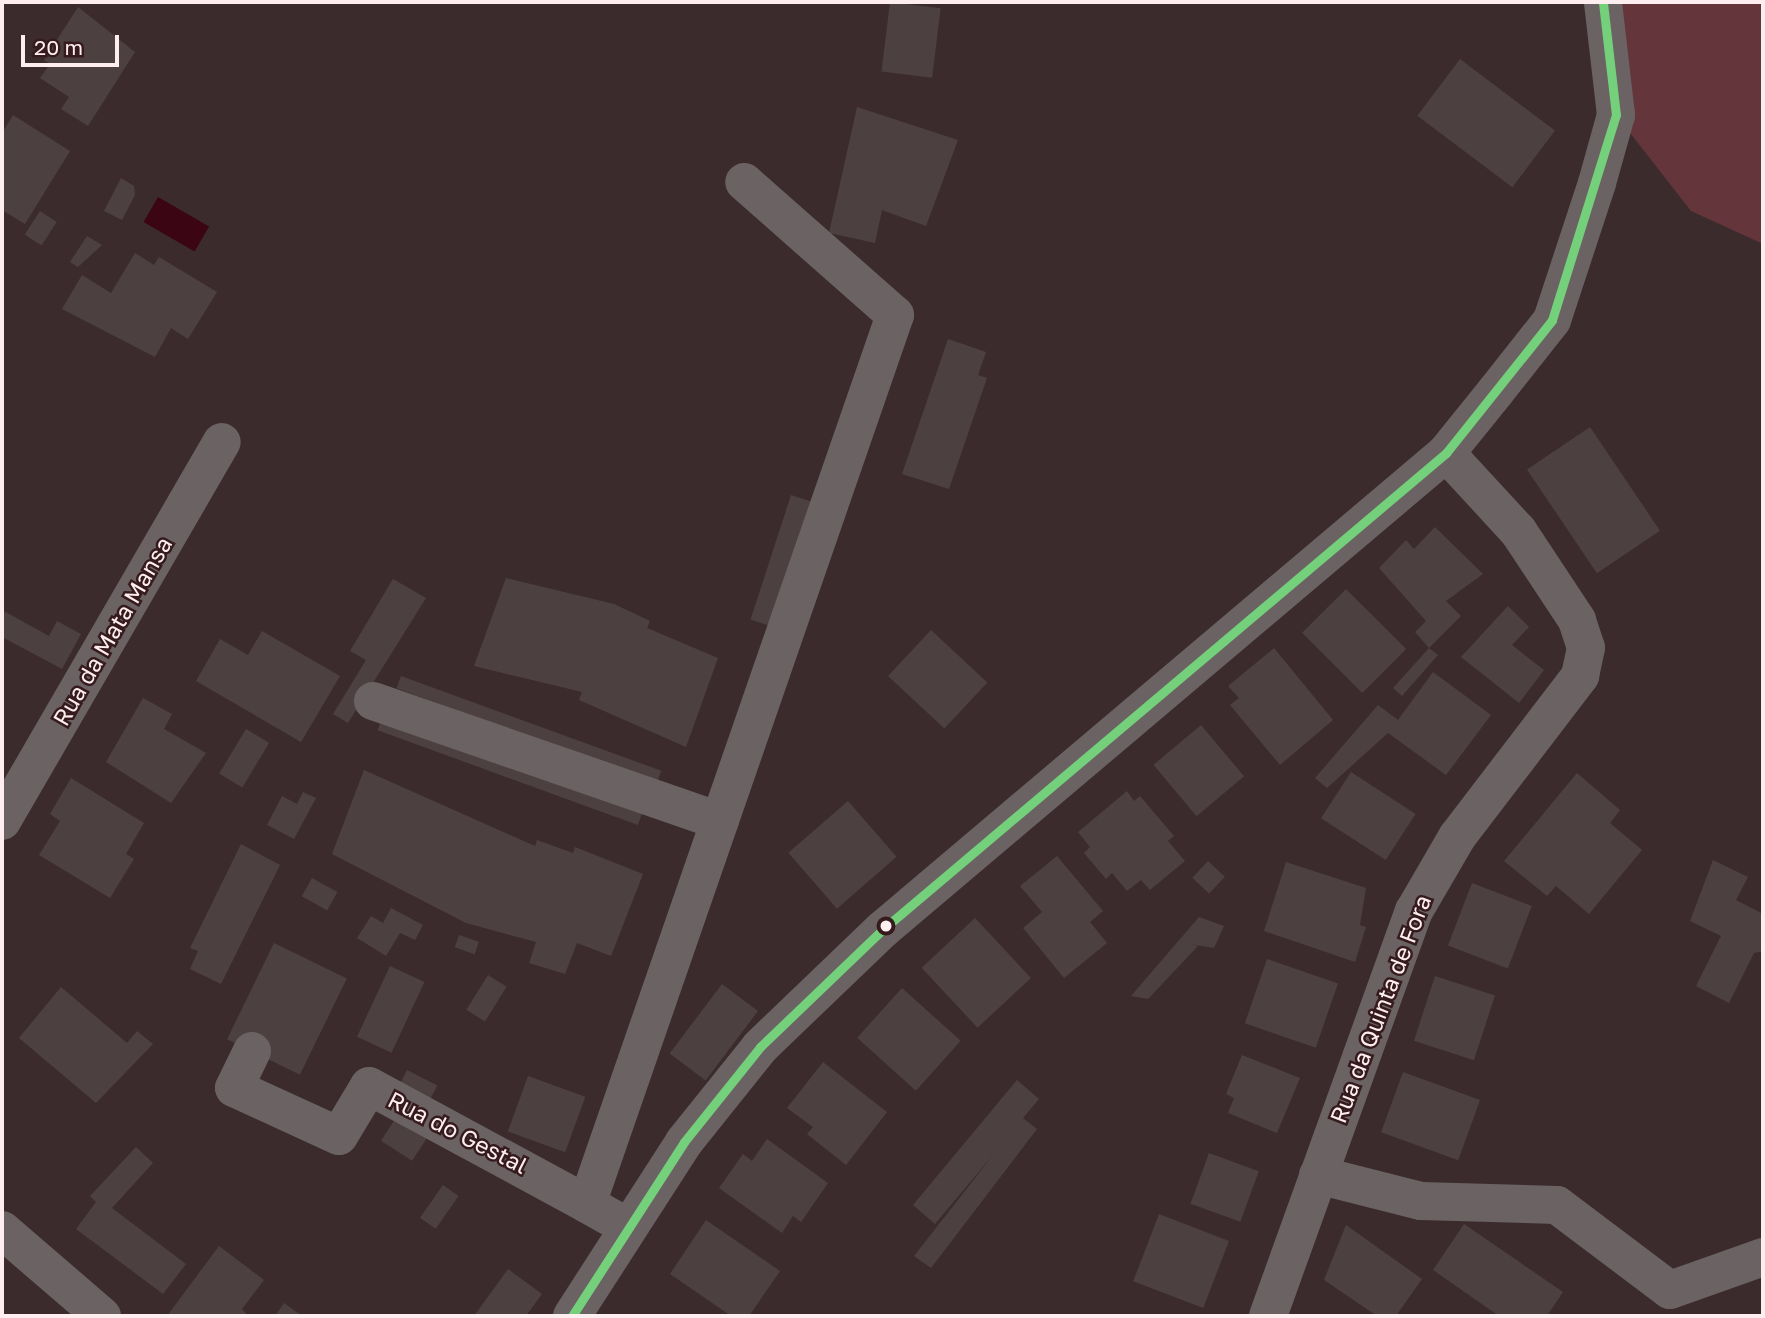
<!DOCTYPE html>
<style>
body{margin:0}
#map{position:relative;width:1765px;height:1318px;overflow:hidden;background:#3b2b2d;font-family:"Golos Text",sans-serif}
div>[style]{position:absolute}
.green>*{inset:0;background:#64353b}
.water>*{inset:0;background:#3b0513;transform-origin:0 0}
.building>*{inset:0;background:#4d4041;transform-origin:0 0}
.minor>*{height:38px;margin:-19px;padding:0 19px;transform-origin:19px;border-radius:19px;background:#6b6263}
.bus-1>*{height:9px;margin:-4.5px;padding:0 4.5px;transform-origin:4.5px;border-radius:4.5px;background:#74d07a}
.dots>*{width:19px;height:19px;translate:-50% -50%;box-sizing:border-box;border:4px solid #361b1e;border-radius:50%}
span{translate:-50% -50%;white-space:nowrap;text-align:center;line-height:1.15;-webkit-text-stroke:5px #361b1e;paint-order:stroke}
.street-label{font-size:23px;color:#feeeef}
.frame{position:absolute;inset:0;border:4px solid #feeeef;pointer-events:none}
.scale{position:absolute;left:21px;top:35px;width:98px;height:32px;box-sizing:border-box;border:4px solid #feeeef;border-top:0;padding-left:9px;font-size:21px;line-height:24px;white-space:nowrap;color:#feeeef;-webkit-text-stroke:5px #361b1e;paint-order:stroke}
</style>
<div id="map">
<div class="green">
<i style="clip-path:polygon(1603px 2px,1763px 2px,1763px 244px,1691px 211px,1616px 115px)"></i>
</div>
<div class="water">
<i style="left:158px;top:197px;width:59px;height:29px;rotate:30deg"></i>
</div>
<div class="building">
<i style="left:890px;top:2px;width:51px;height:70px;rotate:7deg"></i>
<i style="clip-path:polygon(78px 7px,135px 52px,88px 126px,61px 109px,69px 97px,40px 78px,50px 64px,44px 60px)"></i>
<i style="left:1460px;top:59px;width:119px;height:71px;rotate:37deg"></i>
<i style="clip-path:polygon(857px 107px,958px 140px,926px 226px,882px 210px,875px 243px,829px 233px)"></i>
<i style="clip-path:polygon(13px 115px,70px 151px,25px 224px,2px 210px,2px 133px)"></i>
<i style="clip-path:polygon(121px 178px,134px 186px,135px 195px,122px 220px,104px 211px)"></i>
<i style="left:40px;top:211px;width:20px;height:28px;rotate:33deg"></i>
<i style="clip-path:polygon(87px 236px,102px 245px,78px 267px,70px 262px)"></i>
<i style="clip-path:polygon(135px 253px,154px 265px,159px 257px,217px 292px,188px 339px,171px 328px,155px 357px,62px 309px,82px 275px,111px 293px)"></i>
<i style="clip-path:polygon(948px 339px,986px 352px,978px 375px,987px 378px,949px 489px,902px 474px)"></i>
<i style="left:1590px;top:427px;width:125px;height:76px;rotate:56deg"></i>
<i style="left:791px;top:495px;width:23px;height:131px;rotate:18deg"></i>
<i style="clip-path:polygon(1435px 527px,1483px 574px,1446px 601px,1461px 616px,1429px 648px,1438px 655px,1402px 696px,1393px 688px,1429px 648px,1415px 632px,1426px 621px,1379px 568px,1406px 540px,1414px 549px)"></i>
<i style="clip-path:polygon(506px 578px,614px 604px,650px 621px,647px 628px,718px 658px,686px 747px,579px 700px,582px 692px,474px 666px)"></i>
<i style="clip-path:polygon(393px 579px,426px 598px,348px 723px,333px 714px,366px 660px,350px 651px)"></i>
<i style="left:1346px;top:589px;width:85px;height:62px;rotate:45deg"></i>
<i style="clip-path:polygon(1508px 606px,1529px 627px,1512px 645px,1544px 670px,1519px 703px,1461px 657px)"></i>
<i style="clip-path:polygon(2px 610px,49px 636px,57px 621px,81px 634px,62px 669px,2px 637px)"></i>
<i style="left:931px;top:630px;width:77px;height:63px;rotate:43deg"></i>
<i style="clip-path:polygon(262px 631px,340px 676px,301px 742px,196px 681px,220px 639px,248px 655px)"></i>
<i style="clip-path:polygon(1274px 648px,1333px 720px,1280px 765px,1230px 705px,1239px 698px,1228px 686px)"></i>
<i style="clip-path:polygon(1433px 672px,1491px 715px,1446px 775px,1388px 733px,1327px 788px,1315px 778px,1378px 705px,1398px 720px)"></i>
<i style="left:401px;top:676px;width:277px;height:13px;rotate:20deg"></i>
<i style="clip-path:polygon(143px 698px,172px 714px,164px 729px,206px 753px,171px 803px,106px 762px)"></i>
<i style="left:382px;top:718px;width:277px;height:13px;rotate:20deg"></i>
<i style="left:1201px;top:725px;width:67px;height:62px;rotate:50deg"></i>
<i style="left:246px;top:729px;width:27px;height:52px;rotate:31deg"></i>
<i style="clip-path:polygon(364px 770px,535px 846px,537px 840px,573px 853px,575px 847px,643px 874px,611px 956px,577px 943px,565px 974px,529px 963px,536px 942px,466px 923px,332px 854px)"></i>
<i style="left:1351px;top:772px;width:77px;height:55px;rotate:33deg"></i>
<i style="clip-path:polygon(1577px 773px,1620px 810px,1610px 823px,1642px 850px,1589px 914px,1556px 886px,1547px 896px,1504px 861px)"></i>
<i style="clip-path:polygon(71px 778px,144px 823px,126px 854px,134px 859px,110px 898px,39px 855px,60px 821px,50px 814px)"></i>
<i style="clip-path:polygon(1127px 791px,1134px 801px,1140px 796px,1174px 836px,1168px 841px,1185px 861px,1150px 890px,1141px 880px,1127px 891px,1112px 873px,1106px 879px,1084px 853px,1090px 847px,1078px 832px)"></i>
<i style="clip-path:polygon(303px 792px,316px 798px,294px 839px,267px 825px,282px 796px,297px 804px)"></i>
<i style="left:848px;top:801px;width:74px;height:79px;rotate:49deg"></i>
<i style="clip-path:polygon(241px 844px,280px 865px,221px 984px,190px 969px,198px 951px,190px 948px)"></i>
<i style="clip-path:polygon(1057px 856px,1103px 911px,1090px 922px,1107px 943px,1064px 978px,1023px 928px,1042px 912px,1020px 886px)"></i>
<i style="clip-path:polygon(1713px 860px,1748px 877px,1736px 900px,1763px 914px,1763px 951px,1754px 953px,1729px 1003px,1696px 986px,1721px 936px,1690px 921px)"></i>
<i style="left:1208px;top:861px;width:23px;height:23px;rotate:43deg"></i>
<i style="clip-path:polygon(1286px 862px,1366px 888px,1360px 925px,1366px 927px,1355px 962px,1264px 931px)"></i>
<i style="left:312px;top:878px;width:29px;height:21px;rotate:29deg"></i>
<i style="left:1472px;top:883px;width:64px;height:67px;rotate:21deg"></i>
<i style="clip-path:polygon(391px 908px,423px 925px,415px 940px,400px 933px,386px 956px,357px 938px,371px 916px,383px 923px)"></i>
<i style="clip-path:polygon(1199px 917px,1224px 926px,1214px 948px,1189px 944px,1198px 946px,1148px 999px,1131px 996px)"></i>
<i style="left:975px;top:918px;width:82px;height:73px;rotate:47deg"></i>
<i style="left:459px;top:935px;width:21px;height:13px;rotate:19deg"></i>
<i style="left:274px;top:943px;width:81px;height:107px;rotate:26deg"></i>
<i style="left:1267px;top:959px;width:75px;height:68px;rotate:19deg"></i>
<i style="left:390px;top:966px;width:38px;height:78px;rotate:25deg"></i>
<i style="left:488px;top:975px;width:22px;height:41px;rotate:32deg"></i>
<i style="left:1435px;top:976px;width:63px;height:68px;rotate:18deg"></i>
<i style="left:722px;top:984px;width:45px;height:87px;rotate:37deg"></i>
<i style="clip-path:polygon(61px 987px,127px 1043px,137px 1031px,153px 1044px,96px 1103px,19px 1038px)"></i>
<i style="left:902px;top:988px;width:79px;height:67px;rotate:42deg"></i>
<i style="clip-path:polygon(1242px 1055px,1300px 1078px,1277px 1133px,1228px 1113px,1234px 1098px,1226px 1094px)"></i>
<i style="clip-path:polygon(823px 1062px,887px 1112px,846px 1165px,807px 1134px,813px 1127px,787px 1108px)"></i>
<i style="left:407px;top:1070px;width:34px;height:19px;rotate:27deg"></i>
<i style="left:1403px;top:1072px;width:82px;height:64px;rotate:20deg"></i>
<i style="left:528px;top:1076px;width:61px;height:59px;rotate:20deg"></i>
<i style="clip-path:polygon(1017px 1080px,1039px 1099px,1023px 1118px,1037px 1129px,931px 1268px,914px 1256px,993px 1155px,935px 1224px,913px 1205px)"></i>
<i style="left:399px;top:1113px;width:37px;height:33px;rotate:33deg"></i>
<i style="clip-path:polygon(767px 1139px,828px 1183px,801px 1222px,793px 1216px,782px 1233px,719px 1188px,743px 1154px,752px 1161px)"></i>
<i style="clip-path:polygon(136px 1147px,153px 1163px,112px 1208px,186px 1264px,163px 1294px,76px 1229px,96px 1202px,90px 1196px)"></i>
<i style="left:1209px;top:1153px;width:53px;height:54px;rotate:20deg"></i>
<i style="left:443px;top:1185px;width:19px;height:40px;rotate:35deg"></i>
<i style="left:1159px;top:1214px;width:75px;height:72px;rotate:21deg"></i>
<i style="clip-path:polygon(706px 1220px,780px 1271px,749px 1316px,731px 1316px,670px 1274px)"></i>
<i style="clip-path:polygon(1464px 1224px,1563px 1292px,1547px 1316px,1499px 1316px,1433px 1270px)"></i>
<i style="clip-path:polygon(1346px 1225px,1422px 1279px,1396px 1316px,1377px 1316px,1324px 1280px)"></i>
<i style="clip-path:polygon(219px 1246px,264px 1280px,242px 1309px,248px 1316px,167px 1316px)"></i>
<i style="clip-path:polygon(508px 1269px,542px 1294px,526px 1316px,474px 1316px)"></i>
<i style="clip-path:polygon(284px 1303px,302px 1316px,275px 1316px)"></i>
</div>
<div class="minor">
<i style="left:373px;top:701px;width:367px;rotate:19.1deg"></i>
<i style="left:2px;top:821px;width:438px;rotate:-59.9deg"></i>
<i style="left:252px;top:1051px;width:41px;rotate:115.9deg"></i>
<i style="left:234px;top:1088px;width:115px;rotate:24.6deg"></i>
<i style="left:339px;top:1136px;width:58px;rotate:-59deg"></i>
<i style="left:369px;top:1086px;width:248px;rotate:28.4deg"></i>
<i style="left:1318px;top:1175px;width:106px;rotate:14.2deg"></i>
<i style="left:1421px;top:1201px;width:136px;rotate:1.7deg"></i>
<i style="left:1557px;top:1205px;width:141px;rotate:37deg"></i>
<i style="left:1670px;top:1290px;width:99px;rotate:-19.5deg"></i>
<i style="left:626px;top:1226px;width:45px;rotate:-150.6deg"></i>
<i style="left:587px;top:1204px;width:941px;rotate:-70.89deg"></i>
<i style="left:895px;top:315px;width:201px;rotate:-138.6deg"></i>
<i style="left:2px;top:1230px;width:132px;rotate:40.7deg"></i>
<i style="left:572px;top:1316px;width:207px;rotate:-57.2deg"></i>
<i style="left:684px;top:1142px;width:122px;rotate:-51.3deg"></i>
<i style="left:760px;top:1047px;width:169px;rotate:-43.8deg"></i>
<i style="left:882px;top:930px;width:739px;rotate:-40.22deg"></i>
<i style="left:1446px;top:453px;width:80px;rotate:-51.1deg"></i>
<i style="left:1496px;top:391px;width:90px;rotate:-51.7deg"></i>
<i style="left:1552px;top:320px;width:144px;rotate:-71.8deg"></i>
<i style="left:1597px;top:183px;width:71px;rotate:-74.4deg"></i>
<i style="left:1616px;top:115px;width:114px;rotate:-96.6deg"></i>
<i style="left:1268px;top:1316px;width:431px;rotate:-70.2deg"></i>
<i style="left:1414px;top:911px;width:86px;rotate:-59.8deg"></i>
<i style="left:1457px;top:837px;width:203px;rotate:-52.6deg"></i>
<i style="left:1580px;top:676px;width:29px;rotate:-78deg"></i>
<i style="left:1586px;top:648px;width:29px;rotate:-108deg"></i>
<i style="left:1577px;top:620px;width:107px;rotate:-123.5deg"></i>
<i style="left:1518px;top:531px;width:106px;rotate:-132.7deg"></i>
</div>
<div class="bus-1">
<i style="left:572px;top:1316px;width:207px;rotate:-57.2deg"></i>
<i style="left:684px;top:1142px;width:122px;rotate:-51.3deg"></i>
<i style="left:760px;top:1047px;width:169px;rotate:-43.8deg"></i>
<i style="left:882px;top:930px;width:739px;rotate:-40.22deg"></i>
<i style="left:1446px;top:453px;width:170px;rotate:-51.4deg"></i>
<i style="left:1552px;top:320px;width:215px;rotate:-72.7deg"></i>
<i style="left:1616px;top:115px;width:114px;rotate:-96.6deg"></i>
</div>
<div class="dots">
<i style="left:886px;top:926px;background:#feeeef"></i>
</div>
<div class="street-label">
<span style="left:112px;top:631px;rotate:-60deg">Rua da Mata Mansa</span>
<span style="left:1380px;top:1009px;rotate:-69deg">Rua da Quinta de Fora</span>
<span style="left:458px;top:1132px;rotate:27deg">Rua do Gestal</span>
</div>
<div class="frame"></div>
<div class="scale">20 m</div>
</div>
